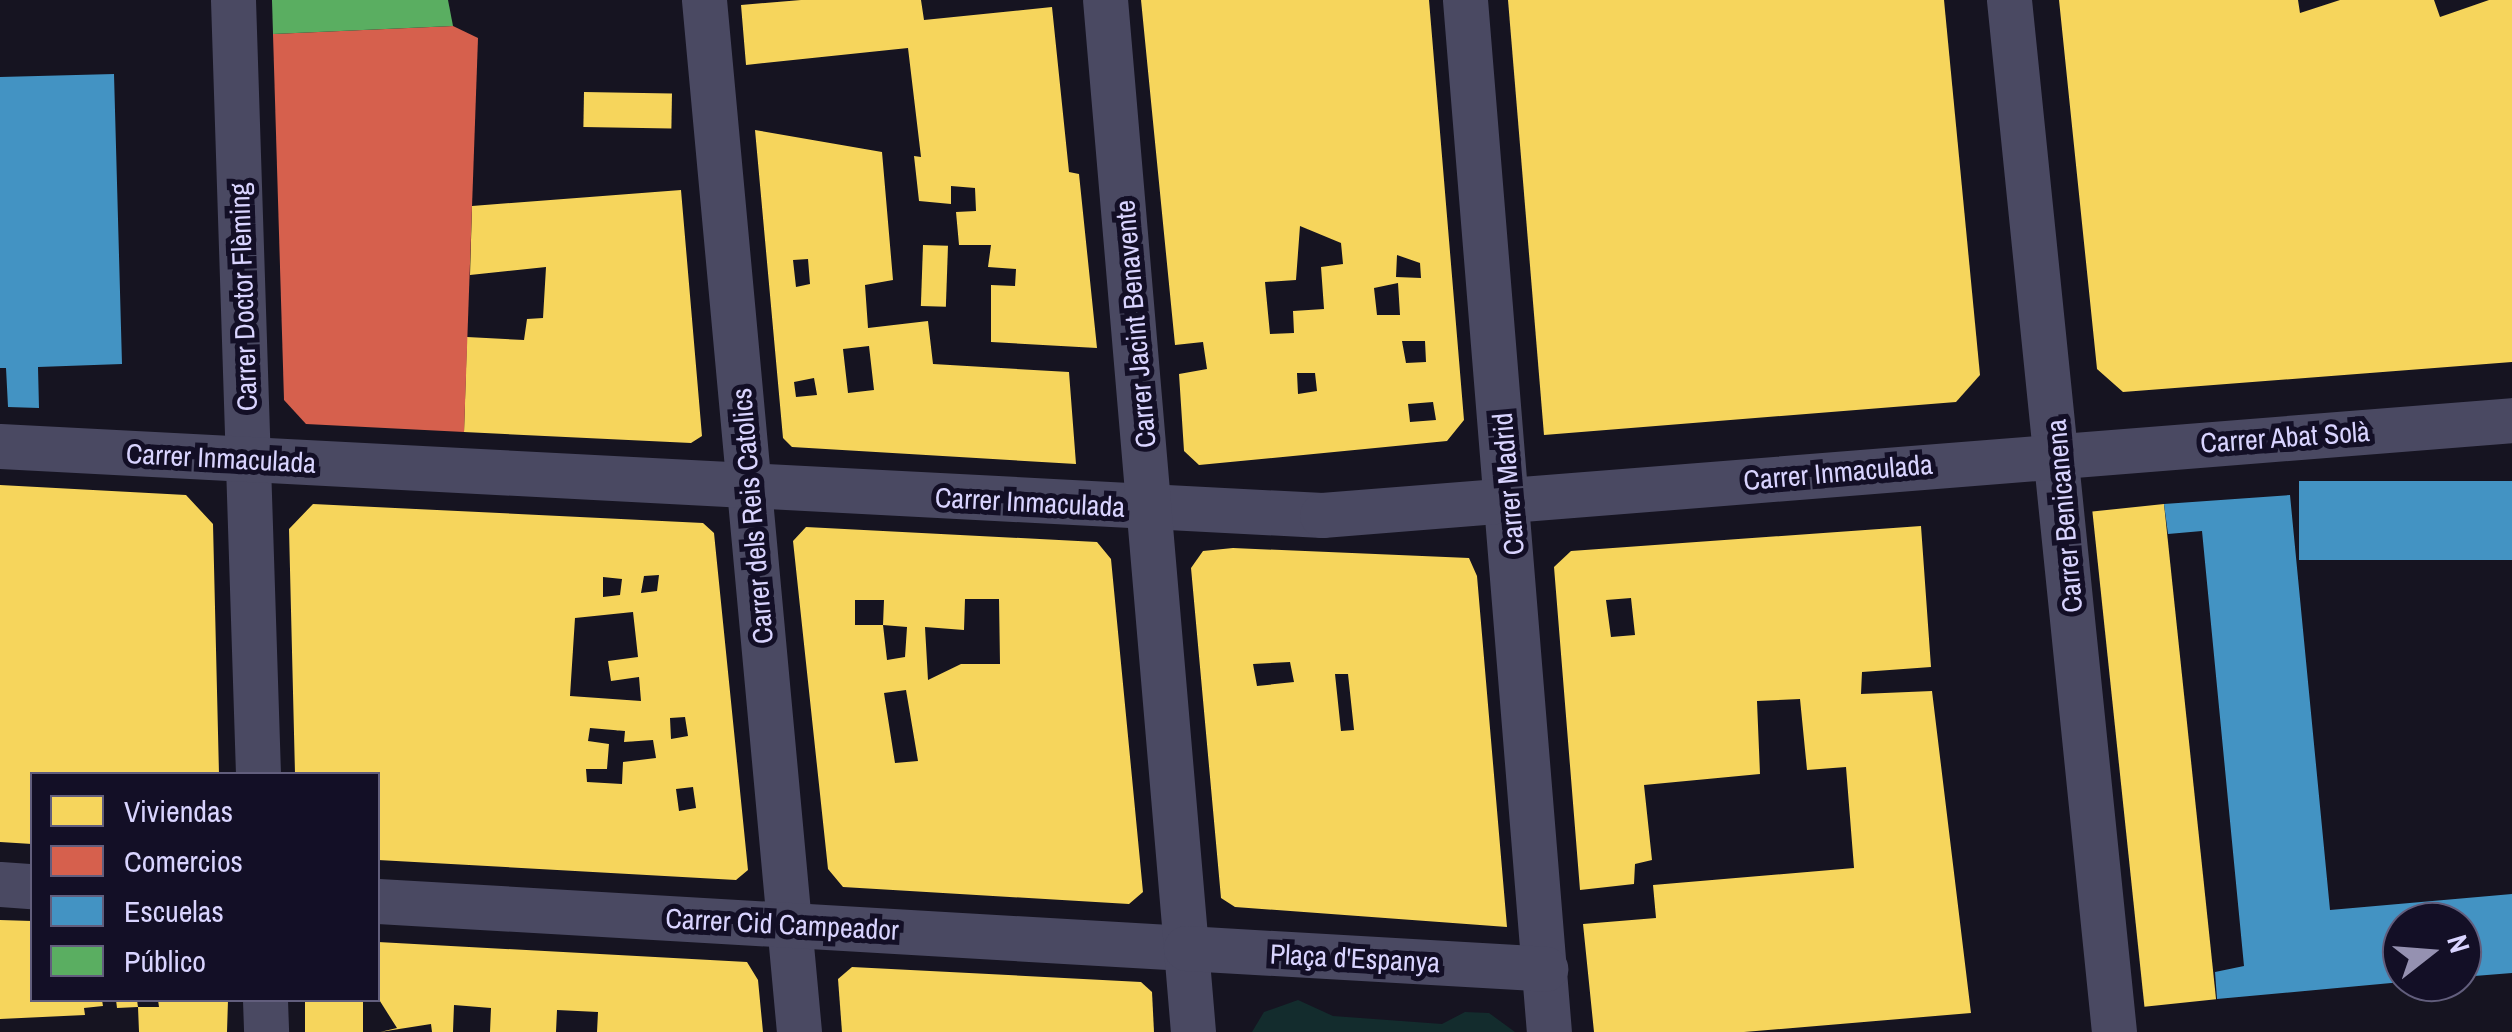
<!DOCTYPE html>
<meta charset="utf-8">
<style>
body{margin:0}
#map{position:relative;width:2512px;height:1032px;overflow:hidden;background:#161421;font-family:"Archivo Narrow",sans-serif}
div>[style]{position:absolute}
.green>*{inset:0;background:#132c2d}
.homes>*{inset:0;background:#f6d55c;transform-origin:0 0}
.shops>*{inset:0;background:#d6604d}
.schools>*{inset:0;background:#4393c3;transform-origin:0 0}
.public>*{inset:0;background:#5aae61}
.street>*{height:45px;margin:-22.5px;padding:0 22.5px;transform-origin:22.5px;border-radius:22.5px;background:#4a4962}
span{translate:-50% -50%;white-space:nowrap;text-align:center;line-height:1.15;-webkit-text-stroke:10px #130f26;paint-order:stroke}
.street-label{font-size:28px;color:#d9d4ff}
.legend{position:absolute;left:30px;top:772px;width:350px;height:230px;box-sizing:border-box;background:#130f26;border:2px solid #625e7d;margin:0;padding:12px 18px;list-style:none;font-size:30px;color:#d9d4ff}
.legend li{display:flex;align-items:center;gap:20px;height:50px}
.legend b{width:50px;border:2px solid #625e7d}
.north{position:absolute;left:2382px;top:902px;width:100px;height:100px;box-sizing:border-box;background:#130f26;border:2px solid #625e7d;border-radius:50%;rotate:73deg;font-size:28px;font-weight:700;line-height:40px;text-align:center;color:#d9d4ff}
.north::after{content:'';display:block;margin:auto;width:35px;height:45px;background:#9591b1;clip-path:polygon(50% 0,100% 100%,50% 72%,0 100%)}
</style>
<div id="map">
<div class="green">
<i style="clip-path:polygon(1298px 1000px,1333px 1016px,1442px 1024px,1465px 1012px,1489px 1013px,1515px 1032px,1252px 1032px,1264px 1012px)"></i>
</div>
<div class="homes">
<i style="clip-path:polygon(801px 0,921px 0,924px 20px,1052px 7px,1069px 172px,1079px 174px,1097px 348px,991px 342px,991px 285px,1015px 286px,1016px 269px,988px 267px,991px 245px,959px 245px,956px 212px,976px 211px,975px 188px,951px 186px,951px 204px,919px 201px,914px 156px,921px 157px,908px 48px,746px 65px,741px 5px)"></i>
<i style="clip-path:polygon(evenodd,1141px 0,1429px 0,1464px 420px,1447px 441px,1199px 465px,1184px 451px,1179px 374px,1207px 369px,1203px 342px,1175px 345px,1141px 0,1300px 226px,1341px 243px,1343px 264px,1321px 267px,1324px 309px,1293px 311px,1294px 333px,1270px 334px,1265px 282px,1296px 280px,1300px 226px,1141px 0,1397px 255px,1420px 263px,1421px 278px,1396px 277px,1397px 255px,1141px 0,1398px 283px,1400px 315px,1377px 315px,1374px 288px,1398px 283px,1141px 0,1402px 341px,1425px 341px,1426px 362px,1406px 363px,1402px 341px,1141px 0,1297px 373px,1315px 373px,1317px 391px,1298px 394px,1297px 373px,1141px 0,1433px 402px,1436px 420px,1410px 422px,1408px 404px,1433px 402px)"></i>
<i style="clip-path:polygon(1508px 0,1944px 0,1980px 375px,1956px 402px,1544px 435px)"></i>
<i style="clip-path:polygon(2059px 0,2298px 0,2300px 13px,2340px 0,2434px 0,2440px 17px,2489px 0,2512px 0,2512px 362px,2123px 392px,2097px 369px)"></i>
<i style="left:584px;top:92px;width:88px;height:35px;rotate:1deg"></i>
<i style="clip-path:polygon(evenodd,755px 130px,882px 152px,893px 280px,865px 285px,868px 328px,928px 321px,933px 364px,1069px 372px,1076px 464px,792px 447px,783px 438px,755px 130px,808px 259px,810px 284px,796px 287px,793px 260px,808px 259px,755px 130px,869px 346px,874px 390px,848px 393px,843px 349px,869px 346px,755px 130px,814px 378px,817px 395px,796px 397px,794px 382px,814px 378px)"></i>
<i style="clip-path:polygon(681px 190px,702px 436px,691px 443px,464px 432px,467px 337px,524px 340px,527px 319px,543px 318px,546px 267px,470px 275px,472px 206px)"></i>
<i style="left:923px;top:245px;width:25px;height:61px;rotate:2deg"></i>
<i style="clip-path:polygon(0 485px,186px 495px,213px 524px,219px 774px,32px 774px,32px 844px,0 842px)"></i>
<i style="clip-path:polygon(evenodd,313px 504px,703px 523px,714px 533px,748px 870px,736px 880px,378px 860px,378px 774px,295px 774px,289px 529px,313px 504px,659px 575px,657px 591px,641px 593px,644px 576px,659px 575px,313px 504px,603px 577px,622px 579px,620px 595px,603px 597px,603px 577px,313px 504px,633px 612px,638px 657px,608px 661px,611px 681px,639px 677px,641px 701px,570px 696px,575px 618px,633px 612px,313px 504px,685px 717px,688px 736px,671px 739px,670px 718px,685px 717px,313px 504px,590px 728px,625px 731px,624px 742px,653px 740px,656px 758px,623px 762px,622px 784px,587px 782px,586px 769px,607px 769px,609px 744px,588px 741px,590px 728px,313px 504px,693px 787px,696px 808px,679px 811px,676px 789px,693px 787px)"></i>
<i style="left:2164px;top:504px;width:498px;height:72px;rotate:84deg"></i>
<i style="clip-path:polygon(evenodd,1921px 526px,1931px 667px,1862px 672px,1861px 694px,1932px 691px,1971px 1013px,1744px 1032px,1594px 1032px,1583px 924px,1656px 918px,1653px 885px,1854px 868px,1846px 767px,1807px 770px,1800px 699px,1757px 701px,1760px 774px,1644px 785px,1652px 860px,1635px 864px,1634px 884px,1580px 890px,1554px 567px,1571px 551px,1921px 526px,1631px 598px,1635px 635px,1611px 637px,1606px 600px,1631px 598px)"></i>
<i style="clip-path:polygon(evenodd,806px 527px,1097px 542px,1111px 559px,1143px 892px,1129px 904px,843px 887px,828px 869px,793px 541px,806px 527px,965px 599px,999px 599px,1000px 664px,961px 664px,928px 680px,925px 627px,964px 630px,965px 599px,806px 527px,855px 600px,884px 600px,883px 625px,855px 625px,855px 600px,806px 527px,883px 625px,907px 627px,905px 657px,887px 660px,883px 625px,806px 527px,906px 690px,918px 761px,895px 763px,884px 693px,906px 690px)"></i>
<i style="clip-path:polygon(evenodd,1233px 548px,1469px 558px,1477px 576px,1507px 927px,1235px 907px,1221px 898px,1191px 568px,1203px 551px,1233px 548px,1290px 662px,1294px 682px,1257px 686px,1253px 664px,1290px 662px,1233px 548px,1335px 674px,1348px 674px,1354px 730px,1341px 731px,1335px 674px)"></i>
<i style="clip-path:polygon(0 920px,32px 921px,32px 1000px,102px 1000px,103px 1006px,84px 1008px,85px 1015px,0 1019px)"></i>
<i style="clip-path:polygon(378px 942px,747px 962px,758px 980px,763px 1032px,597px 1032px,598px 1012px,557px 1010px,556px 1032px,490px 1032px,491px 1008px,454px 1005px,453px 1032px,432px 1032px,431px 1024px,380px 1032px,397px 1028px,378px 998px)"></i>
<i style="clip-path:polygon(852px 967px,1141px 982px,1152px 992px,1154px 1032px,842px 1032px,838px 979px)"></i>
<i style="clip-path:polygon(116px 1000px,137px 1000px,138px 1007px,117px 1008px)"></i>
<i style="clip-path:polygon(158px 1000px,228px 1000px,227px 1032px,139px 1032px,138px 1007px,159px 1007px)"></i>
<i style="left:305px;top:1000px;width:58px;height:32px"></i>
</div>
<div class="shops">
<i style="clip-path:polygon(453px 26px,478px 38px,464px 432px,306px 424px,284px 400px,273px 34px)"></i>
</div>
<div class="schools">
<i style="clip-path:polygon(114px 74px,122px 364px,38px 367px,39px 408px,8px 407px,6px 368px,0 368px,0 77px)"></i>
<i style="left:2512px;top:481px;width:79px;height:213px;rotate:90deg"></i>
<i style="clip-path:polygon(2290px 495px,2330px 910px,2512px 894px,2512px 973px,2462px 977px,2462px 922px,2402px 922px,2402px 982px,2217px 999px,2215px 972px,2244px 966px,2202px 531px,2168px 534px,2164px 504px)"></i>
</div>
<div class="public">
<i style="clip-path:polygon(272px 0,448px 0,453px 26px,273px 34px)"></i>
</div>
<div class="street">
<i style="left:233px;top:0;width:774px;rotate:88.15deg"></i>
<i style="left:704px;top:0;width:1036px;rotate:84.74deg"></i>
<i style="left:1465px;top:0;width:1035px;rotate:85.35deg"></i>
<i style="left:2009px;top:0;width:1037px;rotate:84.19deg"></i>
<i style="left:0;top:446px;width:1324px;rotate:2.99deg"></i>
<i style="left:1322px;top:515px;width:1194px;rotate:-4.56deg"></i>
<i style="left:0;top:884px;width:32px;rotate:4deg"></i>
<i style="left:378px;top:901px;width:809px;rotate:3.33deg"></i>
<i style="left:1186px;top:948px;width:951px;rotate:-94.88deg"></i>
<i style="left:265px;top:1000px;width:32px;rotate:88deg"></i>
<i style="left:1193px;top:1032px;width:84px;rotate:-94.8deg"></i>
<i style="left:1186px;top:948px;width:360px;rotate:3.3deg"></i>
</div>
<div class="street-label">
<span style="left:243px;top:297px;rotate:-92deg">Carrer Doctor Flèming</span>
<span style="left:1135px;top:324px;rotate:-95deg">Carrer Jacint Benavente</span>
<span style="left:2285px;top:437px;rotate:-4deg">Carrer Abat Solà</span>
<span style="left:221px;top:458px;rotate:3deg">Carrer Inmaculada</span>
<span style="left:1838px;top:472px;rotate:-5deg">Carrer Inmaculada</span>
<span style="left:1508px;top:484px;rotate:-95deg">Carrer Madrid</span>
<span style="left:1030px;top:502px;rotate:3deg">Carrer Inmaculada</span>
<span style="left:752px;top:516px;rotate:-95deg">Carrer dels Reis Catolics</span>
<span style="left:2064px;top:516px;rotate:-95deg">Carrer Benicanena</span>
<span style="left:782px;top:924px;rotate:3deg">Carrer Cid Campeador</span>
<span style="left:1355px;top:958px;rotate:3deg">Plaça d'Espanya</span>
</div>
<ul class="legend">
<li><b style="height:28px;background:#f6d55c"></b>Viviendas</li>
<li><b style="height:28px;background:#d6604d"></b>Comercios</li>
<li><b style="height:28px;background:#4393c3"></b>Escuelas</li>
<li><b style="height:28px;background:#5aae61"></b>Público</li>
</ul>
<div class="north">N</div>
</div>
